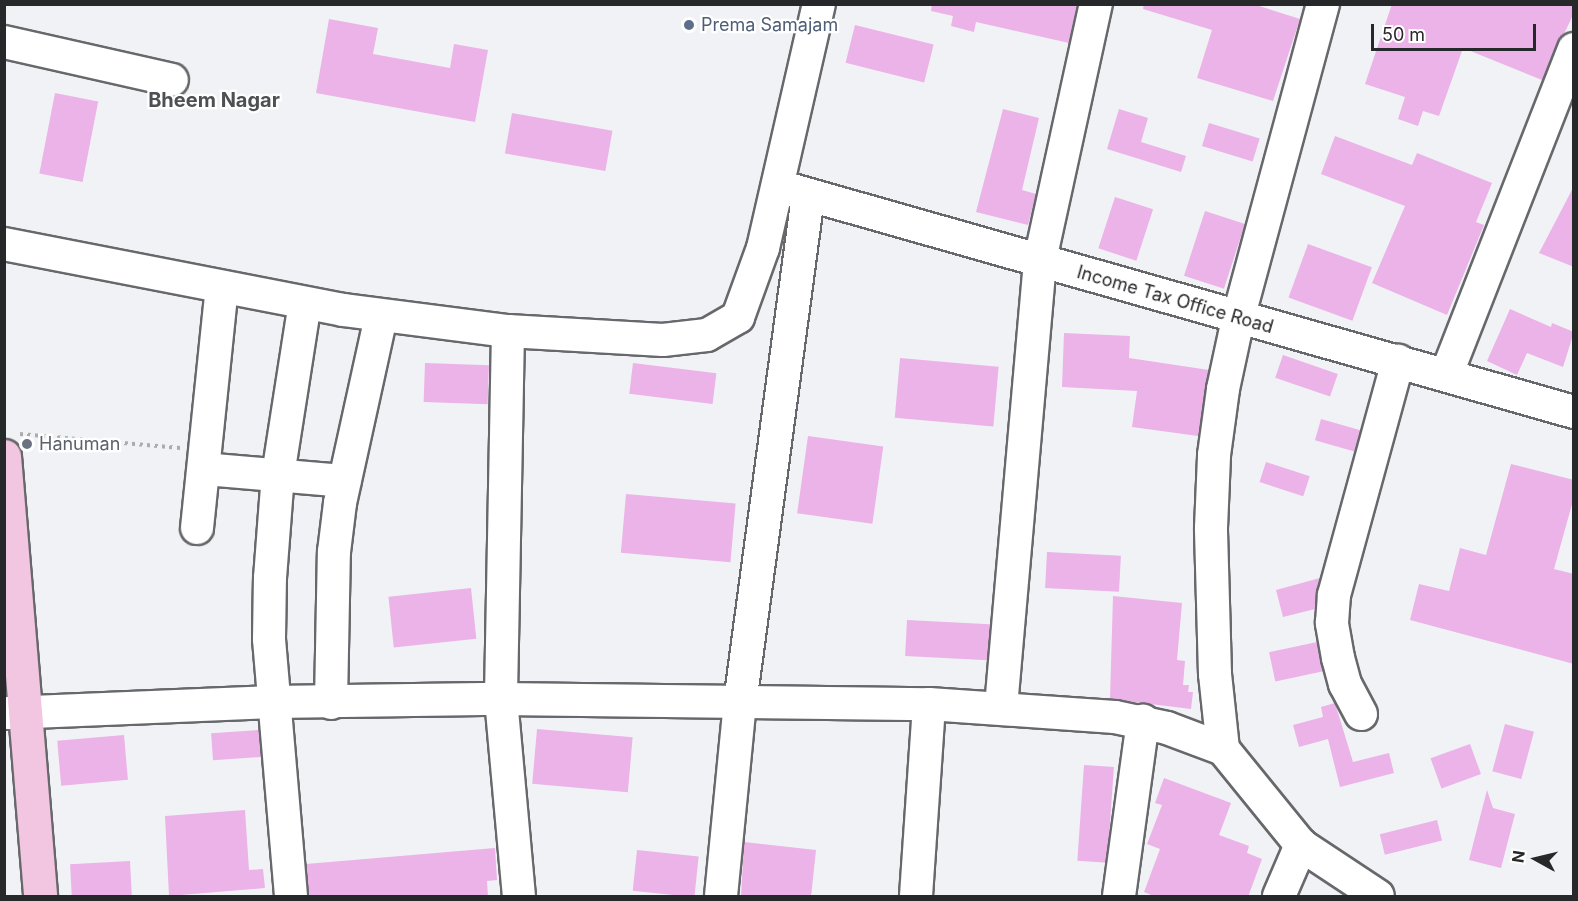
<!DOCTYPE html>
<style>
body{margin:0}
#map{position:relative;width:1578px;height:901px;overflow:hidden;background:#f1f2f5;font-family:Inter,sans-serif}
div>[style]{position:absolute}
.building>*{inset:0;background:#ebb3e8;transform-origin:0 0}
.path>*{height:4px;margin-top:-2px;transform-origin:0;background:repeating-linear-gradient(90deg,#abacae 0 3px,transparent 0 7.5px)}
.roads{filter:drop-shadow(2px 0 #67686b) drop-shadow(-2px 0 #67686b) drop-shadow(0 2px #67686b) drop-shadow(0 -2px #67686b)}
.minor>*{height:32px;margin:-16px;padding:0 16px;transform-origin:16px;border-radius:16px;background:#fff}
.major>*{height:33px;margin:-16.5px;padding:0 16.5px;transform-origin:16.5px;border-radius:16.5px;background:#f2c5e0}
.dots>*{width:16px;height:16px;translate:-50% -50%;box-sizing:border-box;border:3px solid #fff;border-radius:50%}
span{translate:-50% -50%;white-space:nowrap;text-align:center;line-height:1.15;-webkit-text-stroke:4.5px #fff;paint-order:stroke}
.service-label{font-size:18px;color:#4e5e75}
.left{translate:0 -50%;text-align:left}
.street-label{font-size:18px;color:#272829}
.worship-label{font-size:18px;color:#5b616d}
.neighbourhood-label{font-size:20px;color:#4f5052;font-weight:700}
.frame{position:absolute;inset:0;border:6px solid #272829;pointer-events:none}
.north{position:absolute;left:1506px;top:829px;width:60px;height:60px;-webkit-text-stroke:4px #fff;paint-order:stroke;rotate:278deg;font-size:16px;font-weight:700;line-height:24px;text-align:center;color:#272829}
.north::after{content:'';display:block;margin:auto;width:21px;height:27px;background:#272829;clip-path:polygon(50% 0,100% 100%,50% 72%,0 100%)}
.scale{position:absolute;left:1371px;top:24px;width:165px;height:27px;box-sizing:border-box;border:3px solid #272829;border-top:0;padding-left:8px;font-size:18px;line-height:21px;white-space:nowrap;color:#272829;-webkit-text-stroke:4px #fff;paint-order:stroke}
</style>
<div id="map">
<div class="building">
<i style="clip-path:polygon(932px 4px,1077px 4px,1069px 43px,976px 22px,974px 32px,951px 26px,953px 16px,931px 11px)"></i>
<i style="clip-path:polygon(1144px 4px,1253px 4px,1300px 19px,1273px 101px,1197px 78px,1212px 30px,1143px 9px)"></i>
<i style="clip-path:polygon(1392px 4px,1574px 4px,1574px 13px,1542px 80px,1463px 48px,1439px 116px,1423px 111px,1418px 126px,1398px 119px,1405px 97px,1365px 84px)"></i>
<i style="clip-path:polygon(329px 19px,378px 28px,373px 54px,450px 68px,454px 44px,488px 50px,475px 122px,316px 93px)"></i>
<i style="left:855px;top:25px;width:81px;height:39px;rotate:14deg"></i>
<i style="left:55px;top:93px;width:44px;height:82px;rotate:11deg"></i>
<i style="clip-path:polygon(1003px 109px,1039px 118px,1022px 190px,1036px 194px,1028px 225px,976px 212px)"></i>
<i style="clip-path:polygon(1119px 109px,1148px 118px,1141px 142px,1186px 156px,1181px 172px,1107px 149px)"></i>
<i style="left:512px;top:113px;width:102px;height:41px;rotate:10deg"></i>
<i style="left:1209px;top:123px;width:53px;height:24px;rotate:17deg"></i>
<i style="clip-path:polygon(1335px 136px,1412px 165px,1417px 153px,1492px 183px,1476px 222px,1484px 225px,1447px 315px,1372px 283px,1405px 206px,1321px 174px)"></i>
<i style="clip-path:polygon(1574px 186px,1574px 267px,1539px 253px)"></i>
<i style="left:1115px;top:197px;width:40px;height:54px;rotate:18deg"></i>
<i style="left:1205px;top:211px;width:42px;height:68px;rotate:18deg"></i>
<i style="left:1308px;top:244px;width:68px;height:57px;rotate:20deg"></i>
<i style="clip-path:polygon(1510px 309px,1551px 327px,1552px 323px,1574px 332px,1563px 367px,1527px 353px,1517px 375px,1487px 361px)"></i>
<i style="clip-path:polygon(1064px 333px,1130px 336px,1129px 358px,1209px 370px,1198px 436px,1132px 427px,1137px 391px,1062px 387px)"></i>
<i style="left:1283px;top:355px;width:58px;height:24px;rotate:19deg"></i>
<i style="left:900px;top:358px;width:99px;height:60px;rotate:5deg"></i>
<i style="left:425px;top:363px;width:64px;height:39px;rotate:2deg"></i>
<i style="left:633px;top:363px;width:84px;height:31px;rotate:7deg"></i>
<i style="left:1321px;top:419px;width:41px;height:22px;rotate:16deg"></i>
<i style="left:808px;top:436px;width:76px;height:78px;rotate:8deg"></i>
<i style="left:1266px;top:462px;width:46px;height:21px;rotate:18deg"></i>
<i style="clip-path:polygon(1511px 464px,1574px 480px,1574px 497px,1554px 569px,1574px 574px,1574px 664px,1410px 620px,1419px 584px,1449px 591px,1460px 548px,1486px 555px)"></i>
<i style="left:626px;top:494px;width:110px;height:59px;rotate:5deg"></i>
<i style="left:1047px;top:552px;width:74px;height:36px;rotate:3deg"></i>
<i style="clip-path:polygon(1320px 578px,1315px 609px,1283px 617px,1276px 590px)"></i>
<i style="left:471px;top:588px;width:51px;height:83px;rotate:84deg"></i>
<i style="clip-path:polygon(1113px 596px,1182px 603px,1177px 660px,1185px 661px,1183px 685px,1189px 685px,1188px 692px,1193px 692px,1191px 709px,1110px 699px)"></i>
<i style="left:907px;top:620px;width:83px;height:36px;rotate:3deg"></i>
<i style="left:1317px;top:642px;width:30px;height:49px;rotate:78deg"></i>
<i style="clip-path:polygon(1335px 703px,1353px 762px,1389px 753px,1394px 773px,1340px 787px,1328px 739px,1299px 747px,1293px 725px,1323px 717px,1321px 707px)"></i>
<i style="left:1505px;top:724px;width:30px;height:49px;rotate:15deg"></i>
<i style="left:537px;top:729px;width:96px;height:55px;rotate:5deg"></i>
<i style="left:259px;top:730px;width:27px;height:48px;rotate:86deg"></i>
<i style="left:124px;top:735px;width:45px;height:67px;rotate:85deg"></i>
<i style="left:1470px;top:744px;width:32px;height:42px;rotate:70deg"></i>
<i style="left:1084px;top:765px;width:30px;height:96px;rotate:4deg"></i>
<i style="clip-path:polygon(1164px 778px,1231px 803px,1219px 835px,1249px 846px,1247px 853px,1262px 859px,1248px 897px,1156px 897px,1144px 892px,1160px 849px,1147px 844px,1162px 805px,1155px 803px)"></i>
<i style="clip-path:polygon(1487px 790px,1493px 808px,1515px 814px,1501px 868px,1469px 860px)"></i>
<i style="clip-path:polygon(245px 810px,249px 870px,263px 869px,265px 888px,169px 896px,165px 816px)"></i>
<i style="left:1437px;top:820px;width:21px;height:59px;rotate:76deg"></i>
<i style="clip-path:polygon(744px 842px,816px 850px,811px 897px,741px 897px)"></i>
<i style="clip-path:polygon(495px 848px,497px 880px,487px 881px,488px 897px,309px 897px,306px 864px)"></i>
<i style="left:637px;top:850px;width:62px;height:41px;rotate:6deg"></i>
<i style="left:130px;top:861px;width:36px;height:60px;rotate:87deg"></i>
</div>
<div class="path">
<i style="left:20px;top:434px;width:161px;rotate:5deg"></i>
</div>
<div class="roads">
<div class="minor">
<i style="left:4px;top:42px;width:172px;rotate:12.7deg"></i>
<i style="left:778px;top:186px;width:827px;rotate:15.85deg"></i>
<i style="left:4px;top:244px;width:345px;rotate:11deg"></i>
<i style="left:343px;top:310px;width:166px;rotate:7.3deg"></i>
<i style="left:508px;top:331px;width:368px;rotate:91.1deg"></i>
<i style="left:501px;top:699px;width:198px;rotate:84.8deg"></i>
<i style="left:508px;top:331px;width:155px;rotate:3.3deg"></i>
<i style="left:663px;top:340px;width:44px;rotate:-6.5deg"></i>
<i style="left:707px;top:335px;width:36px;rotate:-30deg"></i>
<i style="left:738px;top:317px;width:73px;rotate:-70.1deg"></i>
<i style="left:763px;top:248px;width:250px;rotate:-77.1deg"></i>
<i style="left:1447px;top:373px;width:348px;rotate:-68.6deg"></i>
<i style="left:204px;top:469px;width:141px;rotate:4.9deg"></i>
<i style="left:197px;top:528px;width:242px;rotate:-84.1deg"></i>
<i style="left:331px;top:703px;width:151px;rotate:-88.9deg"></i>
<i style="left:334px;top:552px;width:49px;rotate:-83deg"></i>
<i style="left:340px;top:503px;width:190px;rotate:-77.6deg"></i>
<i style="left:1001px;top:707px;width:449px;rotate:-85deg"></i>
<i style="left:1040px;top:260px;width:262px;rotate:-77.7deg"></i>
<i style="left:8px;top:713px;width:265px;rotate:-2.4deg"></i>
<i style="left:273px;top:702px;width:228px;rotate:-0.8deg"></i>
<i style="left:501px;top:699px;width:428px;rotate:0.7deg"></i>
<i style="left:929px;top:704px;width:186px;rotate:4deg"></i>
<i style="left:1115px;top:717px;width:53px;rotate:11.9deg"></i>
<i style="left:1167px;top:728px;width:60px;rotate:20.6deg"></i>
<i style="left:1223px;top:749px;width:124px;rotate:50.9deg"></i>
<i style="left:1301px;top:845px;width:92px;rotate:33.5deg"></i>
<i style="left:1361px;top:714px;width:34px;rotate:-118deg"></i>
<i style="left:1345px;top:684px;width:27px;rotate:-105deg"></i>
<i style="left:1338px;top:658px;width:36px;rotate:-100deg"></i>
<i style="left:1332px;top:623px;width:28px;rotate:-86deg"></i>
<i style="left:1334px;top:595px;width:243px;rotate:-74.7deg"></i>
<i style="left:1223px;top:749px;width:75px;rotate:-96.1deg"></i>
<i style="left:1215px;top:674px;width:146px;rotate:-91.6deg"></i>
<i style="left:1211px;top:528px;width:73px;rotate:-87.6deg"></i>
<i style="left:1214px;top:455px;width:67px;rotate:-82.2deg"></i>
<i style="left:1223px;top:389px;width:72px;rotate:-77.9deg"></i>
<i style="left:1238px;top:319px;width:326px;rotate:-74.9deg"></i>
<i style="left:291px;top:896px;width:258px;rotate:-94.9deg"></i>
<i style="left:269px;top:639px;width:61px;rotate:-89.1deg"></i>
<i style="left:270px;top:578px;width:103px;rotate:-85.6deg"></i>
<i style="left:278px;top:475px;width:174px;rotate:-81.1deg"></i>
<i style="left:721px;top:896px;width:194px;rotate:-84.4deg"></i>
<i style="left:740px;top:703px;width:512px;rotate:-82.36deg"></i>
<i style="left:916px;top:896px;width:192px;rotate:-86.1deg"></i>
<i style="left:1119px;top:896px;width:177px;rotate:-82.2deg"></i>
<i style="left:1279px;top:896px;width:56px;rotate:-66.7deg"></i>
</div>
<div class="major">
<i style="left:4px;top:456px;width:441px;rotate:85.3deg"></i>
</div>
</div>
<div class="dots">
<i style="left:689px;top:25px;background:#5c6f8a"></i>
<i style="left:27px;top:444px;background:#6b7280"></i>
</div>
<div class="service-label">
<span class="left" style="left:701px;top:25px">Prema Samajam</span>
</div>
<div class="street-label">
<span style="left:1175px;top:300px;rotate:16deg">Income Tax Office Road</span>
</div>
<div class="worship-label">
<span class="left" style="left:39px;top:444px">Hanuman</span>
</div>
<div class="neighbourhood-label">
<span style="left:214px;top:100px">Bheem Nagar</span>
</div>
<div class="frame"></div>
<div class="north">N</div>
<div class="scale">50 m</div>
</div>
